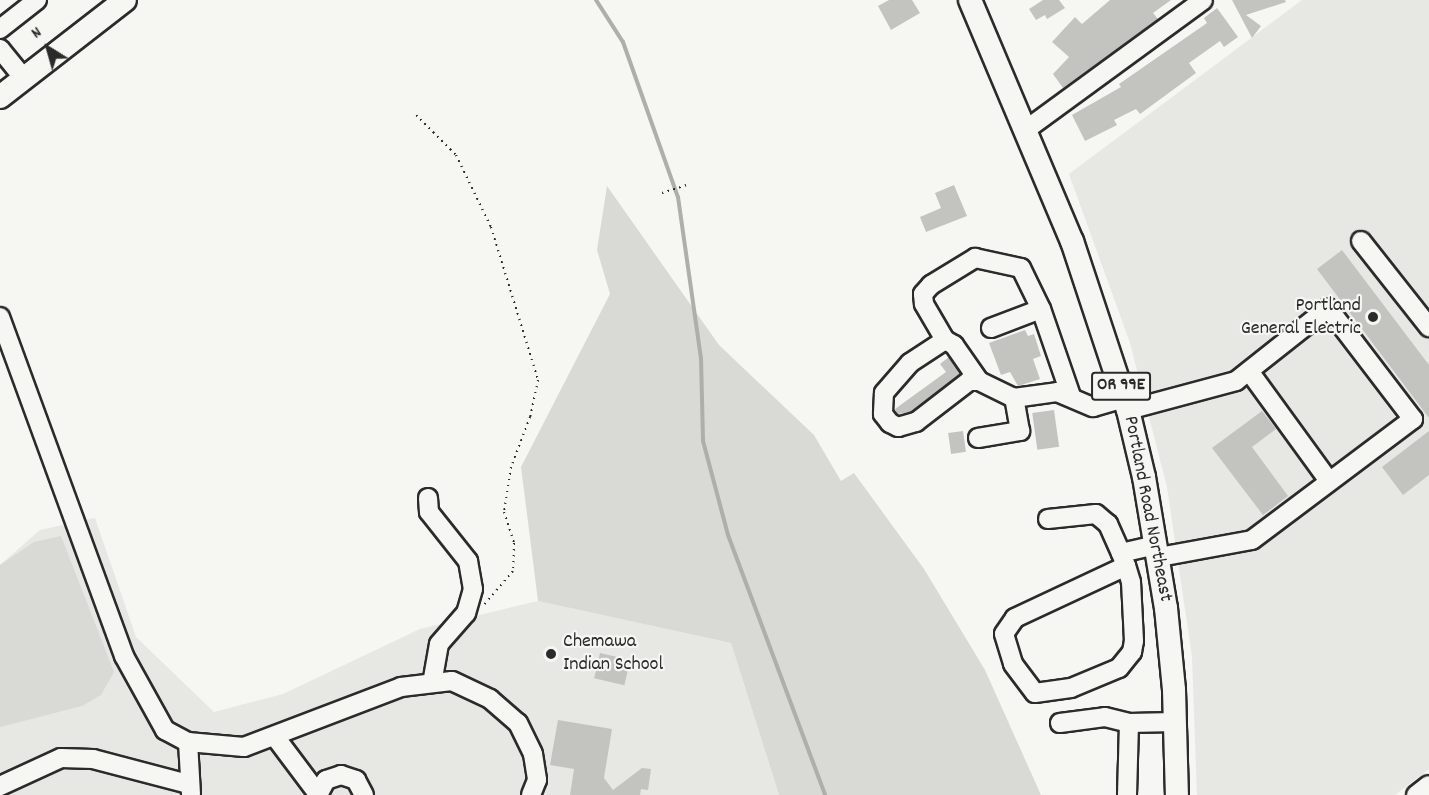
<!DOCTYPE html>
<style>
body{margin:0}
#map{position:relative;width:1429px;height:795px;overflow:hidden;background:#f6f6f2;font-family:Dekko,sans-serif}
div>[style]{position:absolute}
.built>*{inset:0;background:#e7e7e3}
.green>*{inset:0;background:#d9d9d5}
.stream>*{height:4px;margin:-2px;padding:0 2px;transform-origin:2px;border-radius:2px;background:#aeaeab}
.building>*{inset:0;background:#c3c3c0;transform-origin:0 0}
.path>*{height:2px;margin-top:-1px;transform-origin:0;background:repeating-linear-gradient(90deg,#2b2b2b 0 1.5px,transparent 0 6px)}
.roads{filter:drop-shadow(2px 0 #2b2b2b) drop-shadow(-2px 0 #2b2b2b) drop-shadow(0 2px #2b2b2b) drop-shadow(0 -2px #2b2b2b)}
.minor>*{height:18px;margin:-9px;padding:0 9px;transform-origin:9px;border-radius:9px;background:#f6f6f2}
.major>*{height:22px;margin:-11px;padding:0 11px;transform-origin:11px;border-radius:11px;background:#f6f6f2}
.dots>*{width:16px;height:16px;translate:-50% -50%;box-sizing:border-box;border:3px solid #f6f6f2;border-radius:50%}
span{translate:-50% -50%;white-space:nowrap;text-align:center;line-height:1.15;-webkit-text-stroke:4.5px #f6f6f2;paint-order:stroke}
.shield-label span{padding:2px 4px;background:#f6f6f2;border:2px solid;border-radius:4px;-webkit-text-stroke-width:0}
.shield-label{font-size:18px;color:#2b2b2b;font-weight:700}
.poi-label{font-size:20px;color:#2b2b2b}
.right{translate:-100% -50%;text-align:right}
.left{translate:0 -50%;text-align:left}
.street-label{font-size:20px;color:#2b2b2b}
.north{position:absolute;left:18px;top:18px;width:60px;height:60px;-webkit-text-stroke:4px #f6f6f2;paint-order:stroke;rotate:323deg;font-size:16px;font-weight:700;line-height:24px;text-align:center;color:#2b2b2b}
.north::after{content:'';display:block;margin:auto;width:21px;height:27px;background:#2b2b2b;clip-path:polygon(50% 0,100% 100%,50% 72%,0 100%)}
</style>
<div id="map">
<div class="built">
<i style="clip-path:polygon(1302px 0,1429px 0,1429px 769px,1395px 795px,1197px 795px,1192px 657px,1167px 487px,1130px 343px,1069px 174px)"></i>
<i style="clip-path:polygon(95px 518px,136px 637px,214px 712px,283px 694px,420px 629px,538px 601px,731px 643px,779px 795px,0 795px,0 565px,40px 530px)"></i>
</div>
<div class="green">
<i style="clip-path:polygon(607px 186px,719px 345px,814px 435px,841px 481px,854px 473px,924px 569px,985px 670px,1041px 795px,779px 795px,731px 643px,538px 601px,521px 467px,610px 294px,597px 250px)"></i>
<i style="clip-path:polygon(61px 536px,114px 672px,101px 695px,82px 706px,0 727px,0 565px,34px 542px)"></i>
</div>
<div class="stream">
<i style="left:596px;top:0;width:50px;rotate:57.3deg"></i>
<i style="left:623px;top:42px;width:164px;rotate:70.5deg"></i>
<i style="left:678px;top:197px;width:163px;rotate:81.9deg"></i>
<i style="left:701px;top:358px;width:83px;rotate:88.6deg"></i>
<i style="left:703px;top:441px;width:97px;rotate:75.1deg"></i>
<i style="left:728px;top:535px;width:278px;rotate:69.5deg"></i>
</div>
<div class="building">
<i style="clip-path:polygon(889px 0,912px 0,920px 13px,891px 30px,878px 6px)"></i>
<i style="clip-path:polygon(1043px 0,1059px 0,1065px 8px,1047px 19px,1045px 15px,1036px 20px,1029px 9px)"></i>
<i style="clip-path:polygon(1110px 0,1171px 0,1153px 13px,1158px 19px,1063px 88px,1053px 74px,1069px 57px,1052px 42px,1075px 17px,1082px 24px)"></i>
<i style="clip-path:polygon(1232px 0,1285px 0,1286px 2px,1246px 15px,1261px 26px,1252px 38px)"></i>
<i style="clip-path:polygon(1217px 8px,1238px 37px,1224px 47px,1220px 41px,1189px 63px,1196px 73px,1140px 114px,1136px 109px,1114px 120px,1117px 125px,1085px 141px,1072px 115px,1121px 87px,1119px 84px,1207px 23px,1204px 18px)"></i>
<i style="clip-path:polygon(954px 185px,967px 216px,926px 232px,920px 217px,941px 208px,935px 193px)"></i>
<i style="clip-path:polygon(1342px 250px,1429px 365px,1429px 418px,1317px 269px)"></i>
<i style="clip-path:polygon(1025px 330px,1028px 336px,1034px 334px,1041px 356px,1033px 359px,1040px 379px,1018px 386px,1010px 372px,1001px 375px,989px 343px)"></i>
<i style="clip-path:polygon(949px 357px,960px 374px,911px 412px,897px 414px,895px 409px,946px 372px,940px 364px)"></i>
<i style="left:1054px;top:410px;width:37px;height:22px;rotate:82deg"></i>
<i style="clip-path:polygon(1262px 411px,1276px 429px,1252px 447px,1288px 496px,1263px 515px,1212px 448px)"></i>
<i style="left:963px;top:431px;width:21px;height:15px;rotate:82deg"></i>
<i style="clip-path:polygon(1429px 431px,1429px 475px,1403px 495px,1382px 467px)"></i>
<i style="left:600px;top:653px;width:31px;height:26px;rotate:13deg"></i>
<i style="clip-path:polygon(558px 720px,612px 729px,604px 778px,613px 790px,642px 768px,651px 769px,648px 790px,641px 789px,640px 795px,570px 795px,574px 769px,550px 765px)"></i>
</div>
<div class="path">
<i style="left:416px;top:115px;width:57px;rotate:45deg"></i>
<i style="left:456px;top:155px;width:80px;rotate:64.1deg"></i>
<i style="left:491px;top:227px;width:160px;rotate:72.9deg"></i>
<i style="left:538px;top:380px;width:38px;rotate:102deg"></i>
<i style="left:530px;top:417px;width:53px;rotate:110.8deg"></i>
<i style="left:511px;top:467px;width:46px;rotate:98.8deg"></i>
<i style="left:504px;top:512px;width:33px;rotate:72deg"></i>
<i style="left:514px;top:543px;width:28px;rotate:92deg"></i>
<i style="left:513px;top:571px;width:46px;rotate:130.6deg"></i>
<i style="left:662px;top:193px;width:26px;rotate:-18deg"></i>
</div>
<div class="roads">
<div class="minor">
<i style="left:0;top:29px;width:47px;rotate:-38.1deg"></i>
<i style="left:0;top:49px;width:38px;rotate:51deg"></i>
<i style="left:1027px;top:129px;width:218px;rotate:-36.2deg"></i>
<i style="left:1361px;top:241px;width:110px;rotate:51.7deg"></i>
<i style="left:0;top:317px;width:361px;rotate:69.9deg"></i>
<i style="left:124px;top:656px;width:85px;rotate:61deg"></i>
<i style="left:165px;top:730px;width:26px;rotate:28deg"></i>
<i style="left:188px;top:742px;width:56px;rotate:5.1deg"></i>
<i style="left:244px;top:747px;width:168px;rotate:-20.9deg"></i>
<i style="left:401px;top:687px;width:51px;rotate:-6.7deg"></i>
<i style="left:452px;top:681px;width:42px;rotate:25.3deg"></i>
<i style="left:490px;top:699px;width:37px;rotate:41deg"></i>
<i style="left:518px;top:723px;width:34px;rotate:64deg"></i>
<i style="left:533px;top:754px;width:26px;rotate:81deg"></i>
<i style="left:537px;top:780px;width:16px;rotate:112deg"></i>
<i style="left:991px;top:328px;width:53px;rotate:-20.8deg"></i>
<i style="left:1041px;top:309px;width:92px;rotate:71deg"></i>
<i style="left:945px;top:340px;width:42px;rotate:146.7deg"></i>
<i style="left:910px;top:363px;width:40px;rotate:131deg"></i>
<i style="left:884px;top:393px;width:21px;rotate:93deg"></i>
<i style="left:883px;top:414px;width:11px;rotate:52deg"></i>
<i style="left:890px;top:423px;width:9px;rotate:27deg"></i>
<i style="left:898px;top:427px;width:19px;rotate:-16deg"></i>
<i style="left:916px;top:422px;width:67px;rotate:-37.7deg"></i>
<i style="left:969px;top:381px;width:10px"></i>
<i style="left:979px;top:381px;width:39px;rotate:26deg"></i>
<i style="left:1249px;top:371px;width:136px;rotate:54deg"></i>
<i style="left:979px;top:381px;width:44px;rotate:-124.8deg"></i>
<i style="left:954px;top:345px;width:10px;rotate:-151deg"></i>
<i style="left:945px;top:340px;width:42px;rotate:-120.3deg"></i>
<i style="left:924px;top:304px;width:10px;rotate:-96deg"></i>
<i style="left:923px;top:294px;width:12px;rotate:-48deg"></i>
<i style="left:931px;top:285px;width:52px;rotate:-31.5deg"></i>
<i style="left:975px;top:258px;width:47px;rotate:12.3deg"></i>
<i style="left:1021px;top:268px;width:46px;rotate:64deg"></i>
<i style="left:1128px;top:410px;width:112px;rotate:-15deg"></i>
<i style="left:1236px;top:381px;width:117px;rotate:-38.4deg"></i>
<i style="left:1328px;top:308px;width:140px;rotate:52.6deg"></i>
<i style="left:1413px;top:419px;width:201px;rotate:143.1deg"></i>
<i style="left:1252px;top:540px;width:95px;rotate:169.6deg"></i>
<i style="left:978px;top:438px;width:43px;rotate:-9.5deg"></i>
<i style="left:1020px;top:431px;width:34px;rotate:-100deg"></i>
<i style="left:1014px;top:398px;width:43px;rotate:-7.9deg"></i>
<i style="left:1057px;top:392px;width:39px;rotate:23deg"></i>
<i style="left:1093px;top:407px;width:33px;rotate:-16deg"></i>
<i style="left:428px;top:498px;width:14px;rotate:86deg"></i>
<i style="left:429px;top:512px;width:63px;rotate:51.5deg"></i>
<i style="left:468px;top:561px;width:28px;rotate:80deg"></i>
<i style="left:473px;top:589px;width:25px;rotate:106deg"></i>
<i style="left:466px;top:613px;width:41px;rotate:131.1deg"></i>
<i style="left:439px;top:644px;width:39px;rotate:100deg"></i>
<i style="left:1048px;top:519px;width:48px;rotate:-5.9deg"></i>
<i style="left:1096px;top:514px;width:16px;rotate:40deg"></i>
<i style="left:1108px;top:524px;width:32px;rotate:66deg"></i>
<i style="left:1126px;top:566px;width:123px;rotate:154.9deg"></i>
<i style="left:1015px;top:618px;width:19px;rotate:125deg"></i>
<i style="left:1004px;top:634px;width:31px;rotate:73deg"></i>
<i style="left:1013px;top:664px;width:36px;rotate:53deg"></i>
<i style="left:1035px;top:693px;width:36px;rotate:-8deg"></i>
<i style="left:1071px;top:688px;width:52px;rotate:-22.6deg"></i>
<i style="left:1119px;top:668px;width:21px;rotate:-51deg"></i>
<i style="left:1132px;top:652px;width:11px;rotate:-80deg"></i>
<i style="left:1134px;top:641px;width:59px;rotate:-92.9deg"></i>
<i style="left:1131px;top:582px;width:17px;rotate:-107deg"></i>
<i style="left:1126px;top:566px;width:14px;rotate:-111deg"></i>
<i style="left:1121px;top:553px;width:37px;rotate:-13deg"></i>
<i style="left:1060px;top:723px;width:45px;rotate:-7.6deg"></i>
<i style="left:1105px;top:717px;width:25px;rotate:14deg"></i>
<i style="left:1129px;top:723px;width:46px;rotate:-1.2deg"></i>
<i style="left:276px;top:738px;width:70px;rotate:53.1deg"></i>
<i style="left:188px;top:742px;width:52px;rotate:86.7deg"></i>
<i style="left:0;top:786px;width:67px;rotate:-24.7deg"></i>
<i style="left:61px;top:758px;width:32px;rotate:2deg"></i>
<i style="left:93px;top:759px;width:98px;rotate:14.7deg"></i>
<i style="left:318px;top:795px;width:17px;rotate:-62deg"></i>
<i style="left:326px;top:780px;width:16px;rotate:-18deg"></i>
<i style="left:341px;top:775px;width:16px;rotate:18deg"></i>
<i style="left:356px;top:780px;width:17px;rotate:62deg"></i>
<i style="left:1127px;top:795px;width:72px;rotate:-88.4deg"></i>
<i style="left:1416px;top:795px;width:16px;rotate:-38deg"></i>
</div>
<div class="major">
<i style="left:970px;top:0;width:262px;rotate:67.1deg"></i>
<i style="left:1072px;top:241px;width:178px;rotate:71.7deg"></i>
<i style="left:1128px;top:410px;width:69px;rotate:76.6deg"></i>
<i style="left:1144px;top:477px;width:133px;rotate:80.5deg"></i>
<i style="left:1166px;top:608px;width:82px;rotate:84.4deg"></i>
<i style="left:1174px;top:690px;width:105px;rotate:88.4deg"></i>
<i style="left:0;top:97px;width:158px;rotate:-37.8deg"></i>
</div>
</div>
<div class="dots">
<i style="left:1373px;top:317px;background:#2b2b2b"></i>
<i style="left:551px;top:654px;background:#2b2b2b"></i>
</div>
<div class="shield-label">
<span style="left:1121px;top:386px">OR 99E</span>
</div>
<div class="poi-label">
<span class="right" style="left:1361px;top:318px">Portland<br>General Electric</span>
<span class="left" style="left:563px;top:654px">Chemawa<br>Indian School</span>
</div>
<div class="street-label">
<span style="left:1147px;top:509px;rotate:79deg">Portland Road Northeast</span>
</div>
<div class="north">N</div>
</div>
